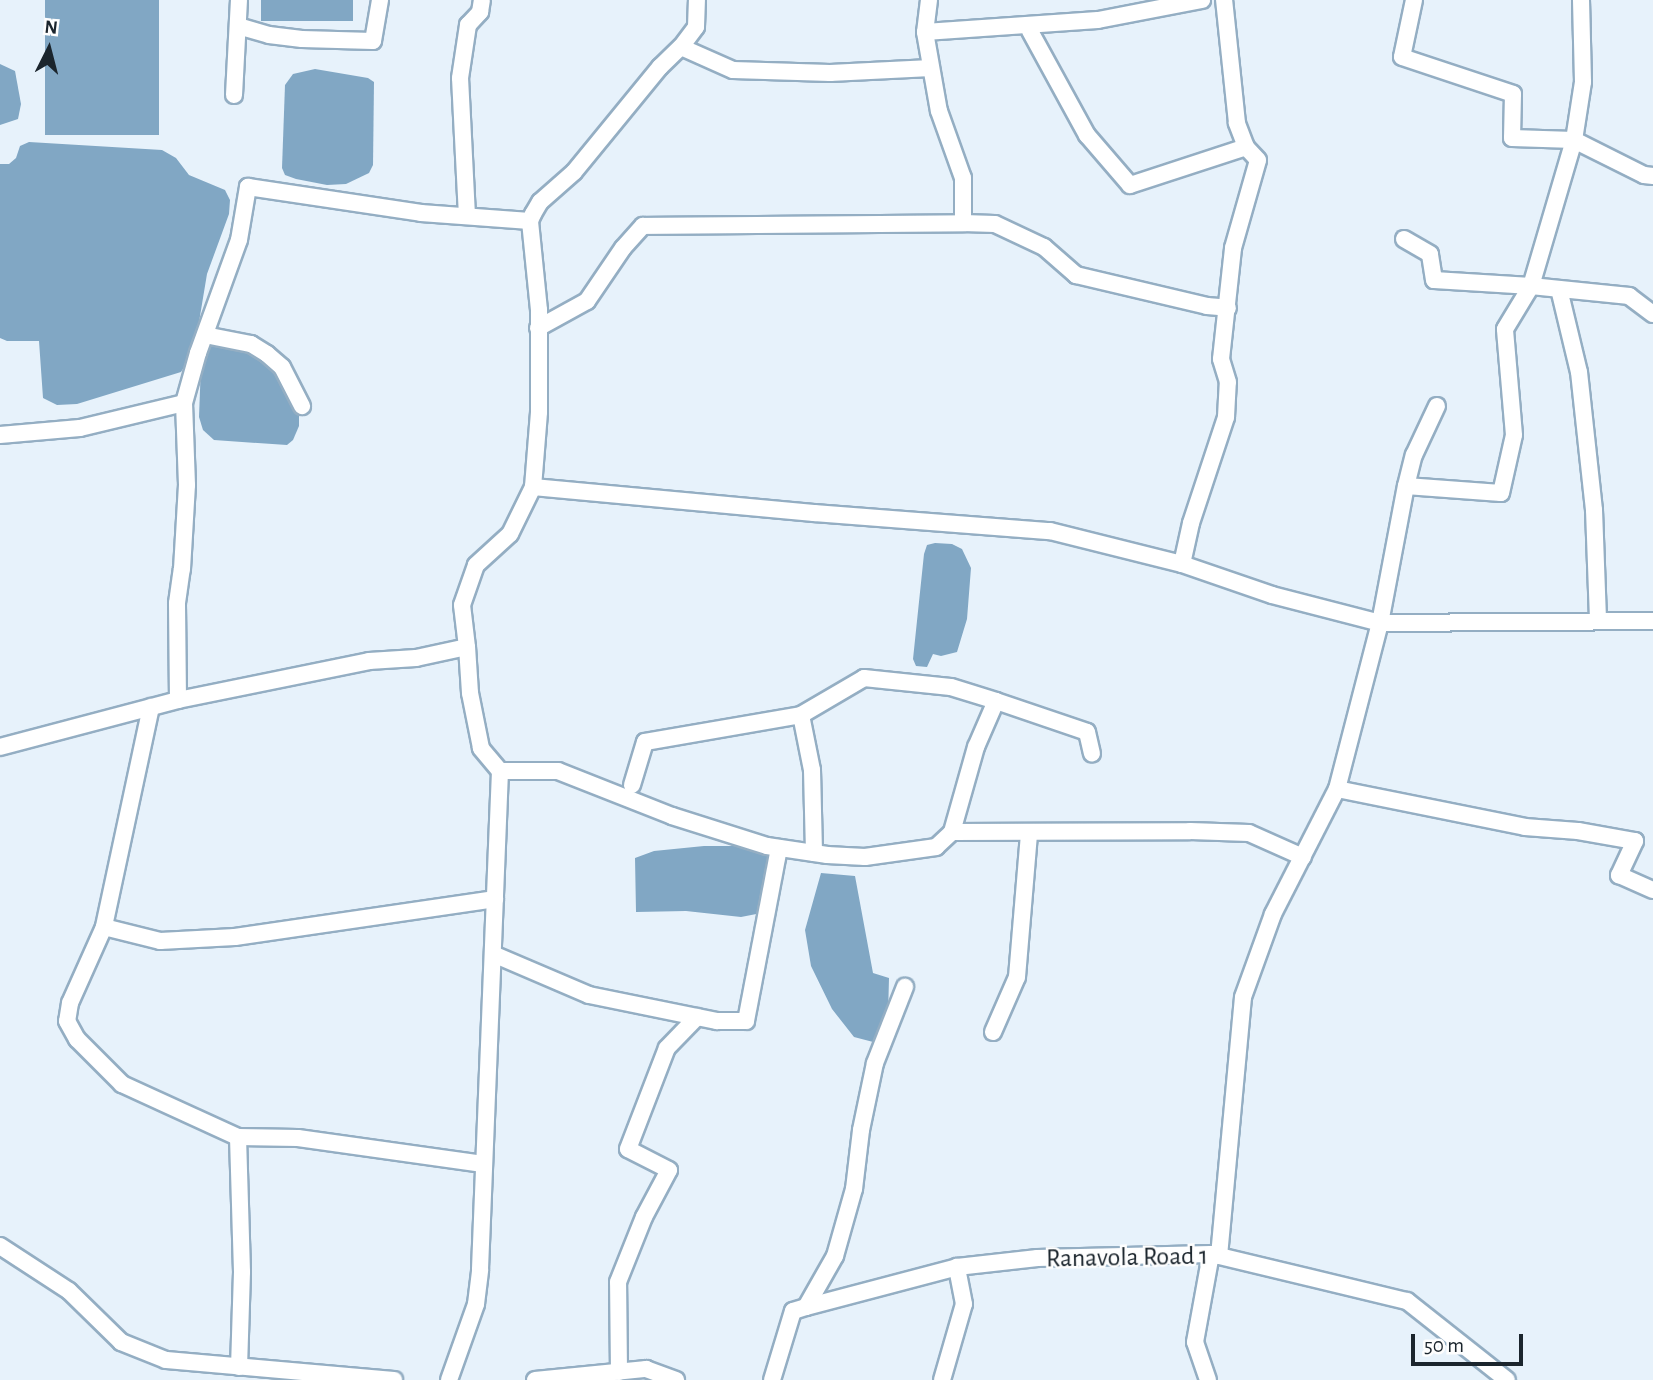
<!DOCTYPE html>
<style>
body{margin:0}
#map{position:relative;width:1653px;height:1380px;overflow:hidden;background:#e7f2fb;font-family:"Alegreya Sans",sans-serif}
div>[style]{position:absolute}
.water>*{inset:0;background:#81a7c4;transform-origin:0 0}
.roads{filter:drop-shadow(2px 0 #94aec3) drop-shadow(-2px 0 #94aec3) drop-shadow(0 2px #94aec3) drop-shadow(0 -2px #94aec3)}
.minor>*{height:16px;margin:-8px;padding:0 8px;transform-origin:8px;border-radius:8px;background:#fff}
span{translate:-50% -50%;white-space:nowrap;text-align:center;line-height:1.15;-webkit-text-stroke:5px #fefefe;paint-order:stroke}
.street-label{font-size:26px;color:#1b252d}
.north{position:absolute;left:14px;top:14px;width:70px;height:70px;-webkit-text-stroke:5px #fefefe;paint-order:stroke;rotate:6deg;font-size:19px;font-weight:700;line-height:28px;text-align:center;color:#1b252d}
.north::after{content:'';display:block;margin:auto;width:24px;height:32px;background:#1b252d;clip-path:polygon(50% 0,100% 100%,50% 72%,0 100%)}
.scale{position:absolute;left:1411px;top:1334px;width:112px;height:32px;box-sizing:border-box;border:4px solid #1b252d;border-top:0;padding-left:9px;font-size:21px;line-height:24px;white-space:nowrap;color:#1b252d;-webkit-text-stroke:5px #fefefe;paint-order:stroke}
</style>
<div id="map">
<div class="water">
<i style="left:45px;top:0;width:114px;height:135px"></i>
<i style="left:261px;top:0;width:92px;height:21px"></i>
<i style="clip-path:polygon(0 64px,15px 71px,21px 104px,18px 119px,0 125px)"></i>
<i style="clip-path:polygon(315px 69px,368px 78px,374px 82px,373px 165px,369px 173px,346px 184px,327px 185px,296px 179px,285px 175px,282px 168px,285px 85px,293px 74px)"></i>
<i style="clip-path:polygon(29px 142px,162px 150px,176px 158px,189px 175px,225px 190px,230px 200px,229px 214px,207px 274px,194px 352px,181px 372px,77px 404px,57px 405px,43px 398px,39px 341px,7px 341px,0 338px,0 164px,9px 164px,16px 158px,20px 146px)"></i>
<i style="clip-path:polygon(220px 343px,247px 346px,282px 376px,299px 411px,299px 426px,293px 440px,287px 445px,214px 440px,203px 430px,199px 417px,201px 364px,208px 348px)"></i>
<i style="clip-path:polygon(935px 543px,952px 544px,962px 549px,971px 568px,967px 619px,957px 652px,941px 656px,933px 654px,927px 667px,916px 666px,913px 659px,924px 554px,927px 545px)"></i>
<i style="clip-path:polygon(704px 846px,752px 846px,770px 857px,766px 912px,741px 917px,686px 911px,636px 912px,635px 858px,654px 851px)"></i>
<i style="clip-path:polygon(821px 873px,855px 876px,873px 973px,889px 978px,888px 1016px,877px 1043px,854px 1037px,832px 1009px,811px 966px,805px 930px)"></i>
</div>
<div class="roads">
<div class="minor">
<i style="left:929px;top:0;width:32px;rotate:97deg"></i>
<i style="left:925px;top:32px;width:80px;rotate:80deg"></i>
<i style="left:939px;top:111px;width:71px;rotate:70.3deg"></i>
<i style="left:963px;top:178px;width:45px;rotate:90deg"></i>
<i style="left:963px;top:223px;width:32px;rotate:2deg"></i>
<i style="left:995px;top:224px;width:54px;rotate:25.1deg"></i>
<i style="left:1044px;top:247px;width:43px;rotate:41.2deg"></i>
<i style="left:1076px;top:275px;width:135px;rotate:13.3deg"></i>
<i style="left:1207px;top:306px;width:21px;rotate:5deg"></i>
<i style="left:1414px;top:0;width:58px;rotate:101.9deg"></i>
<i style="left:1402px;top:57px;width:117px;rotate:18.4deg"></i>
<i style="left:1513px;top:94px;width:44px;rotate:91.3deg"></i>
<i style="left:1512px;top:138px;width:62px;rotate:1.8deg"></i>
<i style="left:1574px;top:140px;width:78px;rotate:26.6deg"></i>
<i style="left:1644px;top:175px;width:9px;rotate:6deg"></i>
<i style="left:1581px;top:0;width:82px;rotate:88.6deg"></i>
<i style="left:1583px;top:82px;width:59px;rotate:98.8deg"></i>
<i style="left:1574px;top:140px;width:152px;rotate:106.4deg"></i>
<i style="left:1531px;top:286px;width:99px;rotate:5.8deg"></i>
<i style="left:1629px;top:296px;width:30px;rotate:37deg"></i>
<i style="left:238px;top:26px;width:32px;rotate:16deg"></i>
<i style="left:269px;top:35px;width:33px;rotate:7deg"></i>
<i style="left:302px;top:39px;width:71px;rotate:1.6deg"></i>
<i style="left:373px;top:41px;width:42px;rotate:-80.3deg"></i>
<i style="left:1030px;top:31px;width:119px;rotate:61.3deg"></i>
<i style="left:1087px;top:135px;width:66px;rotate:49.3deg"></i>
<i style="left:1130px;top:185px;width:122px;rotate:-18.1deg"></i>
<i style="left:925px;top:32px;width:173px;rotate:-4deg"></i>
<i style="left:1098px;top:20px;width:106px;rotate:-10.9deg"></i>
<i style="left:681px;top:47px;width:57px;rotate:23.9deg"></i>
<i style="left:733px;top:70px;width:97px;rotate:1.8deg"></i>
<i style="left:830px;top:73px;width:101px;rotate:-2.8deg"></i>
<i style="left:234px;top:95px;width:95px;rotate:-87deg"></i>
<i style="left:467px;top:216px;width:138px;rotate:-92.9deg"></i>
<i style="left:460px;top:78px;width:54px;rotate:-81.4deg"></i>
<i style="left:468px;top:25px;width:18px;rotate:-47deg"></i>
<i style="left:480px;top:12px;width:12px;rotate:-81deg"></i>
<i style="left:1559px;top:289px;width:85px;rotate:76.5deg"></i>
<i style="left:1579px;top:372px;width:139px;rotate:83.8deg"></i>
<i style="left:1594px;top:510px;width:111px;rotate:87.9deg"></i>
<i style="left:538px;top:328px;width:56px;rotate:-28.9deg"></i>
<i style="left:587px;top:301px;width:64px;rotate:-55.8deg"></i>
<i style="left:623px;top:248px;width:30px;rotate:-48deg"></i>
<i style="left:643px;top:226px;width:320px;rotate:-0.5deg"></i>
<i style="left:205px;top:335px;width:47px;rotate:11.1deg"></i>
<i style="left:251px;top:344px;width:19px;rotate:32deg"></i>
<i style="left:267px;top:354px;width:20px;rotate:41deg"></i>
<i style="left:282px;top:367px;width:44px;rotate:62.9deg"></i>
<i style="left:0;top:435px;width:80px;rotate:-5deg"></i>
<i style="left:80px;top:428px;width:107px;rotate:-13.5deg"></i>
<i style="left:184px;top:403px;width:52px;rotate:-74.4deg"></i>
<i style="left:198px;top:353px;width:120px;rotate:-70.1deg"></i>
<i style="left:239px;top:240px;width:54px;rotate:-80.4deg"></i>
<i style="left:248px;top:187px;width:175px;rotate:8.5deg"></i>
<i style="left:421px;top:213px;width:109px;rotate:4.2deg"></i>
<i style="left:1406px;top:486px;width:32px;rotate:-76deg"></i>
<i style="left:1414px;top:455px;width:54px;rotate:-64.9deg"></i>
<i style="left:533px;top:487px;width:282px;rotate:5.3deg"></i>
<i style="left:814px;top:513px;width:237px;rotate:4.4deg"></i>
<i style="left:1050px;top:531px;width:136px;rotate:14deg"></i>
<i style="left:1182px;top:564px;width:95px;rotate:19deg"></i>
<i style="left:1272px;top:595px;width:112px;rotate:14.5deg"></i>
<i style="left:1380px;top:623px;width:273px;rotate:-0.4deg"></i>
<i style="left:1182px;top:564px;width:42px;rotate:-77.6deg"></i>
<i style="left:1191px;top:523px;width:112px;rotate:-71.7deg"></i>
<i style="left:1226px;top:417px;width:35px;rotate:-87deg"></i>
<i style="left:1228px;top:382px;width:24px;rotate:-107deg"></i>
<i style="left:1221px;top:359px;width:112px;rotate:-83.8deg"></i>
<i style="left:1233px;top:248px;width:91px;rotate:-74.1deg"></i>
<i style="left:1258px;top:160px;width:18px;rotate:-133deg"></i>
<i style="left:1246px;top:147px;width:26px;rotate:-111deg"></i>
<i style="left:1237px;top:123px;width:124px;rotate:-96deg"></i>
<i style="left:178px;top:700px;width:97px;rotate:-90.6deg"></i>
<i style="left:177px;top:603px;width:34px;rotate:-82deg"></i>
<i style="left:182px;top:569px;width:84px;rotate:-86.6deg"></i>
<i style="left:187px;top:485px;width:82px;rotate:-92.1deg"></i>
<i style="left:996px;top:701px;width:96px;rotate:18.8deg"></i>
<i style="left:1087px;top:732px;width:22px;rotate:77deg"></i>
<i style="left:151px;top:707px;width:225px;rotate:102.1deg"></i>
<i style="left:104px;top:927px;width:83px;rotate:114.1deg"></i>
<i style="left:70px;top:1003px;width:18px;rotate:99deg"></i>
<i style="left:67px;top:1021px;width:21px;rotate:61deg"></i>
<i style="left:77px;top:1039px;width:64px;rotate:45deg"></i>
<i style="left:122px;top:1084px;width:128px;rotate:24.6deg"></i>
<i style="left:238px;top:1137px;width:135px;rotate:88.3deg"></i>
<i style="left:242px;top:1272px;width:95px;rotate:91.8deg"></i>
<i style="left:801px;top:715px;width:56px;rotate:78.7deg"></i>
<i style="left:812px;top:770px;width:83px;rotate:88.6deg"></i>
<i style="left:0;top:747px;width:184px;rotate:-14.8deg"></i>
<i style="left:178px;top:700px;width:195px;rotate:-11.5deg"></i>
<i style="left:369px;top:661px;width:47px;rotate:-3.7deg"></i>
<i style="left:416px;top:658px;width:52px;rotate:-12.2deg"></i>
<i style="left:467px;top:647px;width:42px;rotate:-96.8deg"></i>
<i style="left:462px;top:605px;width:42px;rotate:-70.7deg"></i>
<i style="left:476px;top:565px;width:46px;rotate:-42.4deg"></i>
<i style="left:510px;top:534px;width:52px;rotate:-63.9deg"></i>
<i style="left:533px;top:487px;width:75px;rotate:-85.4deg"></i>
<i style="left:539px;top:412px;width:102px;rotate:-90deg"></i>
<i style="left:539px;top:310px;width:89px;rotate:-95.8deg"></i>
<i style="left:530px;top:221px;width:8px;rotate:-67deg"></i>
<i style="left:533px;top:214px;width:14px;rotate:-60deg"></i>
<i style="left:540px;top:202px;width:45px;rotate:-41.4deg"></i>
<i style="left:574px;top:172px;width:136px;rotate:-50.7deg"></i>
<i style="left:660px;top:67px;width:29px;rotate:-44deg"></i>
<i style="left:681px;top:47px;width:25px;rotate:-53deg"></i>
<i style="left:696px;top:27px;width:27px;rotate:-88deg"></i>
<i style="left:500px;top:771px;width:58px"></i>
<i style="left:558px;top:771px;width:123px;rotate:21.5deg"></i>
<i style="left:672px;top:816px;width:100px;rotate:17.5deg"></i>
<i style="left:767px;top:846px;width:61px;rotate:8.5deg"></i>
<i style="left:827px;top:855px;width:38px;rotate:3deg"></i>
<i style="left:865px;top:857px;width:72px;rotate:-8deg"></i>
<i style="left:936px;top:847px;width:22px;rotate:-43deg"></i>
<i style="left:952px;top:832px;width:238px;rotate:-0.2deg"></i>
<i style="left:1190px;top:831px;width:59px;rotate:1.9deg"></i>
<i style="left:1249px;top:833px;width:59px;rotate:24deg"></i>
<i style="left:632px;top:785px;width:45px;rotate:-73.2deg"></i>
<i style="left:645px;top:742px;width:158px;rotate:-9.8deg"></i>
<i style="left:801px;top:715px;width:73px;rotate:-30.4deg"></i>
<i style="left:864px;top:678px;width:87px;rotate:5.9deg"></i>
<i style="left:951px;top:687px;width:47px;rotate:17.3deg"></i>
<i style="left:996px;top:701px;width:50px;rotate:113.5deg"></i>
<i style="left:976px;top:747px;width:88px;rotate:105.8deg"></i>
<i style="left:1337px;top:789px;width:192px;rotate:11.4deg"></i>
<i style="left:1525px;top:827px;width:53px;rotate:4.3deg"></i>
<i style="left:1578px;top:831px;width:58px;rotate:10deg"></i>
<i style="left:1635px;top:841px;width:38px;rotate:115deg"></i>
<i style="left:1619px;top:875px;width:37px;rotate:24deg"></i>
<i style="left:104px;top:927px;width:58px;rotate:14deg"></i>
<i style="left:160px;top:941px;width:75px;rotate:-3.1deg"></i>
<i style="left:235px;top:937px;width:263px;rotate:-8.3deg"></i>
<i style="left:493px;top:954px;width:104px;rotate:23.1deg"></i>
<i style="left:589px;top:995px;width:131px;rotate:11.5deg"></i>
<i style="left:717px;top:1021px;width:29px"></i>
<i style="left:746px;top:1021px;width:176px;rotate:-79.2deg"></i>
<i style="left:993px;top:1032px;width:60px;rotate:-66.4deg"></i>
<i style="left:1017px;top:977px;width:144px;rotate:-85.2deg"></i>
<i style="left:238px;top:1137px;width:60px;rotate:1deg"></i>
<i style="left:298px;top:1138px;width:187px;rotate:8deg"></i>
<i style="left:0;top:1246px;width:82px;rotate:33.1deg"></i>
<i style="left:69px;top:1291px;width:73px;rotate:44.4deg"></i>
<i style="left:121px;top:1342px;width:48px;rotate:21.8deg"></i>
<i style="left:166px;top:1360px;width:229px;rotate:5deg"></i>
<i style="left:1219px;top:1256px;width:260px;rotate:-84.7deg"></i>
<i style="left:1243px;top:997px;width:88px;rotate:-70.1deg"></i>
<i style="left:1273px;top:914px;width:140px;rotate:-62.9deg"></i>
<i style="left:1337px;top:789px;width:171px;rotate:-75.5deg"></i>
<i style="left:1380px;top:623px;width:139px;rotate:-79.3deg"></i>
<i style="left:1406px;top:486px;width:95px;rotate:4.2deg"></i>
<i style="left:1501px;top:493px;width:59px;rotate:-77.4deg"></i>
<i style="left:1514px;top:435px;width:106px;rotate:-94.9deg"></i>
<i style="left:1505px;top:329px;width:50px;rotate:-58.8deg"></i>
<i style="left:1531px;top:286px;width:97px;rotate:-176.5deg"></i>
<i style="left:1434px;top:280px;width:26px;rotate:-99deg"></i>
<i style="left:1430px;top:254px;width:30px;rotate:-150deg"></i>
<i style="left:806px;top:1307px;width:59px;rotate:-60.4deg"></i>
<i style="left:835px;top:1256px;width:70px;rotate:-74.2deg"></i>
<i style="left:854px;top:1189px;width:59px;rotate:-83.2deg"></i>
<i style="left:861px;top:1130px;width:68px;rotate:-78.2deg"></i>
<i style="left:875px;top:1063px;width:82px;rotate:-68.5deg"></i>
<i style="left:619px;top:1372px;width:90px;rotate:-90.6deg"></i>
<i style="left:618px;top:1282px;width:70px;rotate:-68.2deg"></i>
<i style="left:644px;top:1217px;width:53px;rotate:-62deg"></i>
<i style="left:669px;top:1170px;width:46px;rotate:-152.9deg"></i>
<i style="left:628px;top:1149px;width:108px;rotate:-68.9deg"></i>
<i style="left:667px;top:1048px;width:43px;rotate:-45.9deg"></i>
<i style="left:449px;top:1380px;width:81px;rotate:-70.4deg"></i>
<i style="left:476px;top:1304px;width:35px;rotate:-83deg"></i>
<i style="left:480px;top:1269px;width:498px;rotate:-87.7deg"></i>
<i style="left:500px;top:771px;width:30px;rotate:-130deg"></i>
<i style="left:481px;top:748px;width:56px;rotate:-101.3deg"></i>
<i style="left:470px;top:693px;width:46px;rotate:-93.7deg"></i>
<i style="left:535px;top:1380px;width:112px;rotate:-5.7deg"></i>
<i style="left:646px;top:1369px;width:32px;rotate:20deg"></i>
<i style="left:772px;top:1380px;width:72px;rotate:-73.1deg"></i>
<i style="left:793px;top:1311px;width:14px;rotate:-17deg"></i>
<i style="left:806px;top:1307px;width:156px;rotate:-14.8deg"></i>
<i style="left:957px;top:1267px;width:81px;rotate:-6.4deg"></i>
<i style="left:1037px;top:1258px;width:174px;rotate:-1.3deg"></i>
<i style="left:1211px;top:1254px;width:202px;rotate:13.5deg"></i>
<i style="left:1407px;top:1301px;width:127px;rotate:38.3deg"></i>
<i style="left:942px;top:1380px;width:79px;rotate:-73.9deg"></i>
<i style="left:964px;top:1304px;width:38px;rotate:-101deg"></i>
<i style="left:1208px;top:1380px;width:40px;rotate:-108.9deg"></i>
<i style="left:1195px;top:1342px;width:89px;rotate:-79.7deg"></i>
</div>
</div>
<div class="street-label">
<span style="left:1127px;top:1258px;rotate:-1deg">Ranavola Road 1</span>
</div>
<div class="north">N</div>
<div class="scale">50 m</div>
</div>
